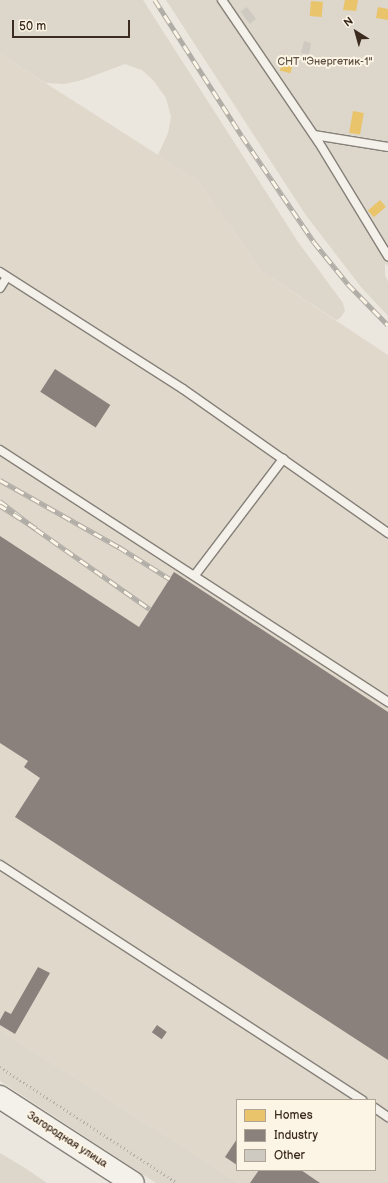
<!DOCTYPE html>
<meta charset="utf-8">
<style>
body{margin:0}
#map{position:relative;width:388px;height:1183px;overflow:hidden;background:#ebe7de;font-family:"Balsamiq Sans",sans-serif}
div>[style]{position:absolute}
.built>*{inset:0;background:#dfd8cb}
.green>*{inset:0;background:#ddd6ca}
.homes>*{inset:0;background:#e9c46a;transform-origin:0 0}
.industry>*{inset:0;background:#8a817c;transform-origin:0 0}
.building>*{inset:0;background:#cecac2;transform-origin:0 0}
.path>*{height:2.5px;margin-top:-1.25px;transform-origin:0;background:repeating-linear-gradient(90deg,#b1ada7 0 1px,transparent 0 4px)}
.roads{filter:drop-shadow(1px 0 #858079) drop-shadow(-1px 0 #858079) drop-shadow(0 1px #858079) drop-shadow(0 -1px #858079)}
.lane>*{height:8px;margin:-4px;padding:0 4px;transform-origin:4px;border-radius:4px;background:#f4f0ea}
.secondary>*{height:22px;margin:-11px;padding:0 11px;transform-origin:11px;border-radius:11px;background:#f4f0ea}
.rail>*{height:4.5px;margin-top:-2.25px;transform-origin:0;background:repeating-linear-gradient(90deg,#fcf5e5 0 9px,#b1ada7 0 18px);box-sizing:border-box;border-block:1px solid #b1ada7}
span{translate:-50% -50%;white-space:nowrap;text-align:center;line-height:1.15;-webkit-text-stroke:4px #fcf5e5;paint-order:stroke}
.park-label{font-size:11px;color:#615245}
.street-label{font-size:11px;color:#3b2a1e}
.legend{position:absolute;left:236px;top:1099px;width:140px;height:72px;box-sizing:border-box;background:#fcf5e5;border:1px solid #afa495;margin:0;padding:5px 7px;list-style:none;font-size:12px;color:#3b2a1e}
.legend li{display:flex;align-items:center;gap:8px;height:20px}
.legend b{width:20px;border:1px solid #afa495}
.north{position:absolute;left:336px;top:12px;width:40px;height:40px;-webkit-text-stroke:3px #fcf5e5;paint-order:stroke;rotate:323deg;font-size:11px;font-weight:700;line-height:16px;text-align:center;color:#3b2a1e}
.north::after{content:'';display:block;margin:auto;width:14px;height:18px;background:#3b2a1e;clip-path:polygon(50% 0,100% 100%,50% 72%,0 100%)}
.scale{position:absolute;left:12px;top:20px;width:118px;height:18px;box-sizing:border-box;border:2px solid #3b2a1e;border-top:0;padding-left:5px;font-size:12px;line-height:14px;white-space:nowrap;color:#3b2a1e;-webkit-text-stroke:3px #fcf5e5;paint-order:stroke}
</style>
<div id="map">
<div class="built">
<i style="clip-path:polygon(evenodd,0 54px,199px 181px,261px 271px,388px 355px,388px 1183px,239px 1183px,0 1030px,0 54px,237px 1100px,375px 1100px,375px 1170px,237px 1170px,237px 1100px)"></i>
</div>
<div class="green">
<i style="clip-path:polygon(0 0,143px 0,298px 242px,343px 303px,345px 311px,340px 318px,336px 320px,261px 271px,199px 181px,158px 155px,168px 133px,171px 117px,166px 98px,153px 80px,142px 70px,125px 64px,82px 80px,64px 84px,46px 83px,0 54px)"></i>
<i style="clip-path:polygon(166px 0,388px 0,388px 266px,385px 263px,385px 275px,388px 282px,388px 316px,361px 287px,305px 214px)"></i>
<i style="clip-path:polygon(0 1030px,239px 1183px,156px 1183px,0 1081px)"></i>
<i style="clip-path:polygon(0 1153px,25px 1168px,47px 1183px,0 1183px)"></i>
</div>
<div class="homes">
<i style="clip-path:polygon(345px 0,358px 0,356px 11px,343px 10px)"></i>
<i style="left:311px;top:1px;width:12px;height:15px;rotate:5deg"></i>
<i style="clip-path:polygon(378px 7px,388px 9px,388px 20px,376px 18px)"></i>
<i style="left:284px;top:55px;width:11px;height:16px;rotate:15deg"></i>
<i style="left:353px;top:111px;width:11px;height:22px;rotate:10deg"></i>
<i style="left:380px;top:200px;width:9px;height:16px;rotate:49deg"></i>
</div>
<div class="industry">
<i style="left:55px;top:369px;width:66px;height:27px;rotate:33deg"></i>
<i style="clip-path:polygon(0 536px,139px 627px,174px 572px,388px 712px,388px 1060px,15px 817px,40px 778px,24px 767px,28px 761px,0 743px)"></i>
<i style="clip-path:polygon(38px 967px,50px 973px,15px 1034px,0 1025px,0 1020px,5px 1011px,11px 1014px)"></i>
<i style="left:157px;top:1025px;width:12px;height:9px;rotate:35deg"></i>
<i style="clip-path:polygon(237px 1139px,237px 1165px,225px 1157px)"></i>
<i style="clip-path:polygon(259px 1170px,301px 1170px,320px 1183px,250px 1183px)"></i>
</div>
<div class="building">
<i style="left:247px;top:7px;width:15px;height:8px;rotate:53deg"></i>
<i style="clip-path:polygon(304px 41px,311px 43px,309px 54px,301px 53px)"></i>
</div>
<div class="path">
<i style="left:0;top:1067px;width:212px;rotate:33.2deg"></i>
</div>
<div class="roads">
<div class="lane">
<i style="left:222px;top:0;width:171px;rotate:55.8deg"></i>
<i style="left:318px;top:141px;width:135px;rotate:58.7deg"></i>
<i style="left:314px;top:135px;width:75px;rotate:9.2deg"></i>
<i style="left:0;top:272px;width:217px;rotate:32.6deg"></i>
<i style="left:183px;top:389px;width:251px;rotate:35.1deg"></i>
<i style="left:0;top:288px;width:13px;rotate:-58deg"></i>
<i style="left:0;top:450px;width:463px;rotate:33deg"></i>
<i style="left:195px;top:575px;width:146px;rotate:-52.8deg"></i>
<i style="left:0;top:865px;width:432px;rotate:33deg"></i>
<i style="left:375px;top:1108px;width:16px;rotate:35deg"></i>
</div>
<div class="secondary">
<i style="left:0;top:1097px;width:158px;rotate:32.9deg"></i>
</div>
</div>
<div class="rail">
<i style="left:155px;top:0;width:161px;rotate:57.4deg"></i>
<i style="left:242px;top:136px;width:128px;rotate:55.8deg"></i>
<i style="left:314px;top:242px;width:54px;rotate:51deg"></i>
<i style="left:348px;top:284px;width:57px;rotate:45.7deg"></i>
<i style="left:0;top:480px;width:137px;rotate:29.4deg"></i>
<i style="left:119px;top:547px;width:60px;rotate:32.1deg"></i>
<i style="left:0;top:501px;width:46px;rotate:37.9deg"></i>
<i style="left:36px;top:529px;width:43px;rotate:-147.4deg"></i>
<i style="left:36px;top:529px;width:139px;rotate:35.1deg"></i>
</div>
<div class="park-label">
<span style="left:325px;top:62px">СНТ "Энергетик-1"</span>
</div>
<div class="street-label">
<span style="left:67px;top:1140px;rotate:33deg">Загородная улица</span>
</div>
<ul class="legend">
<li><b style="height:11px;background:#e9c46a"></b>Homes</li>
<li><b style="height:11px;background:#8a817c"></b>Industry</li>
<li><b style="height:11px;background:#cecac2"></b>Other</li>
</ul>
<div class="north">N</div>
<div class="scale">50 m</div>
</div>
